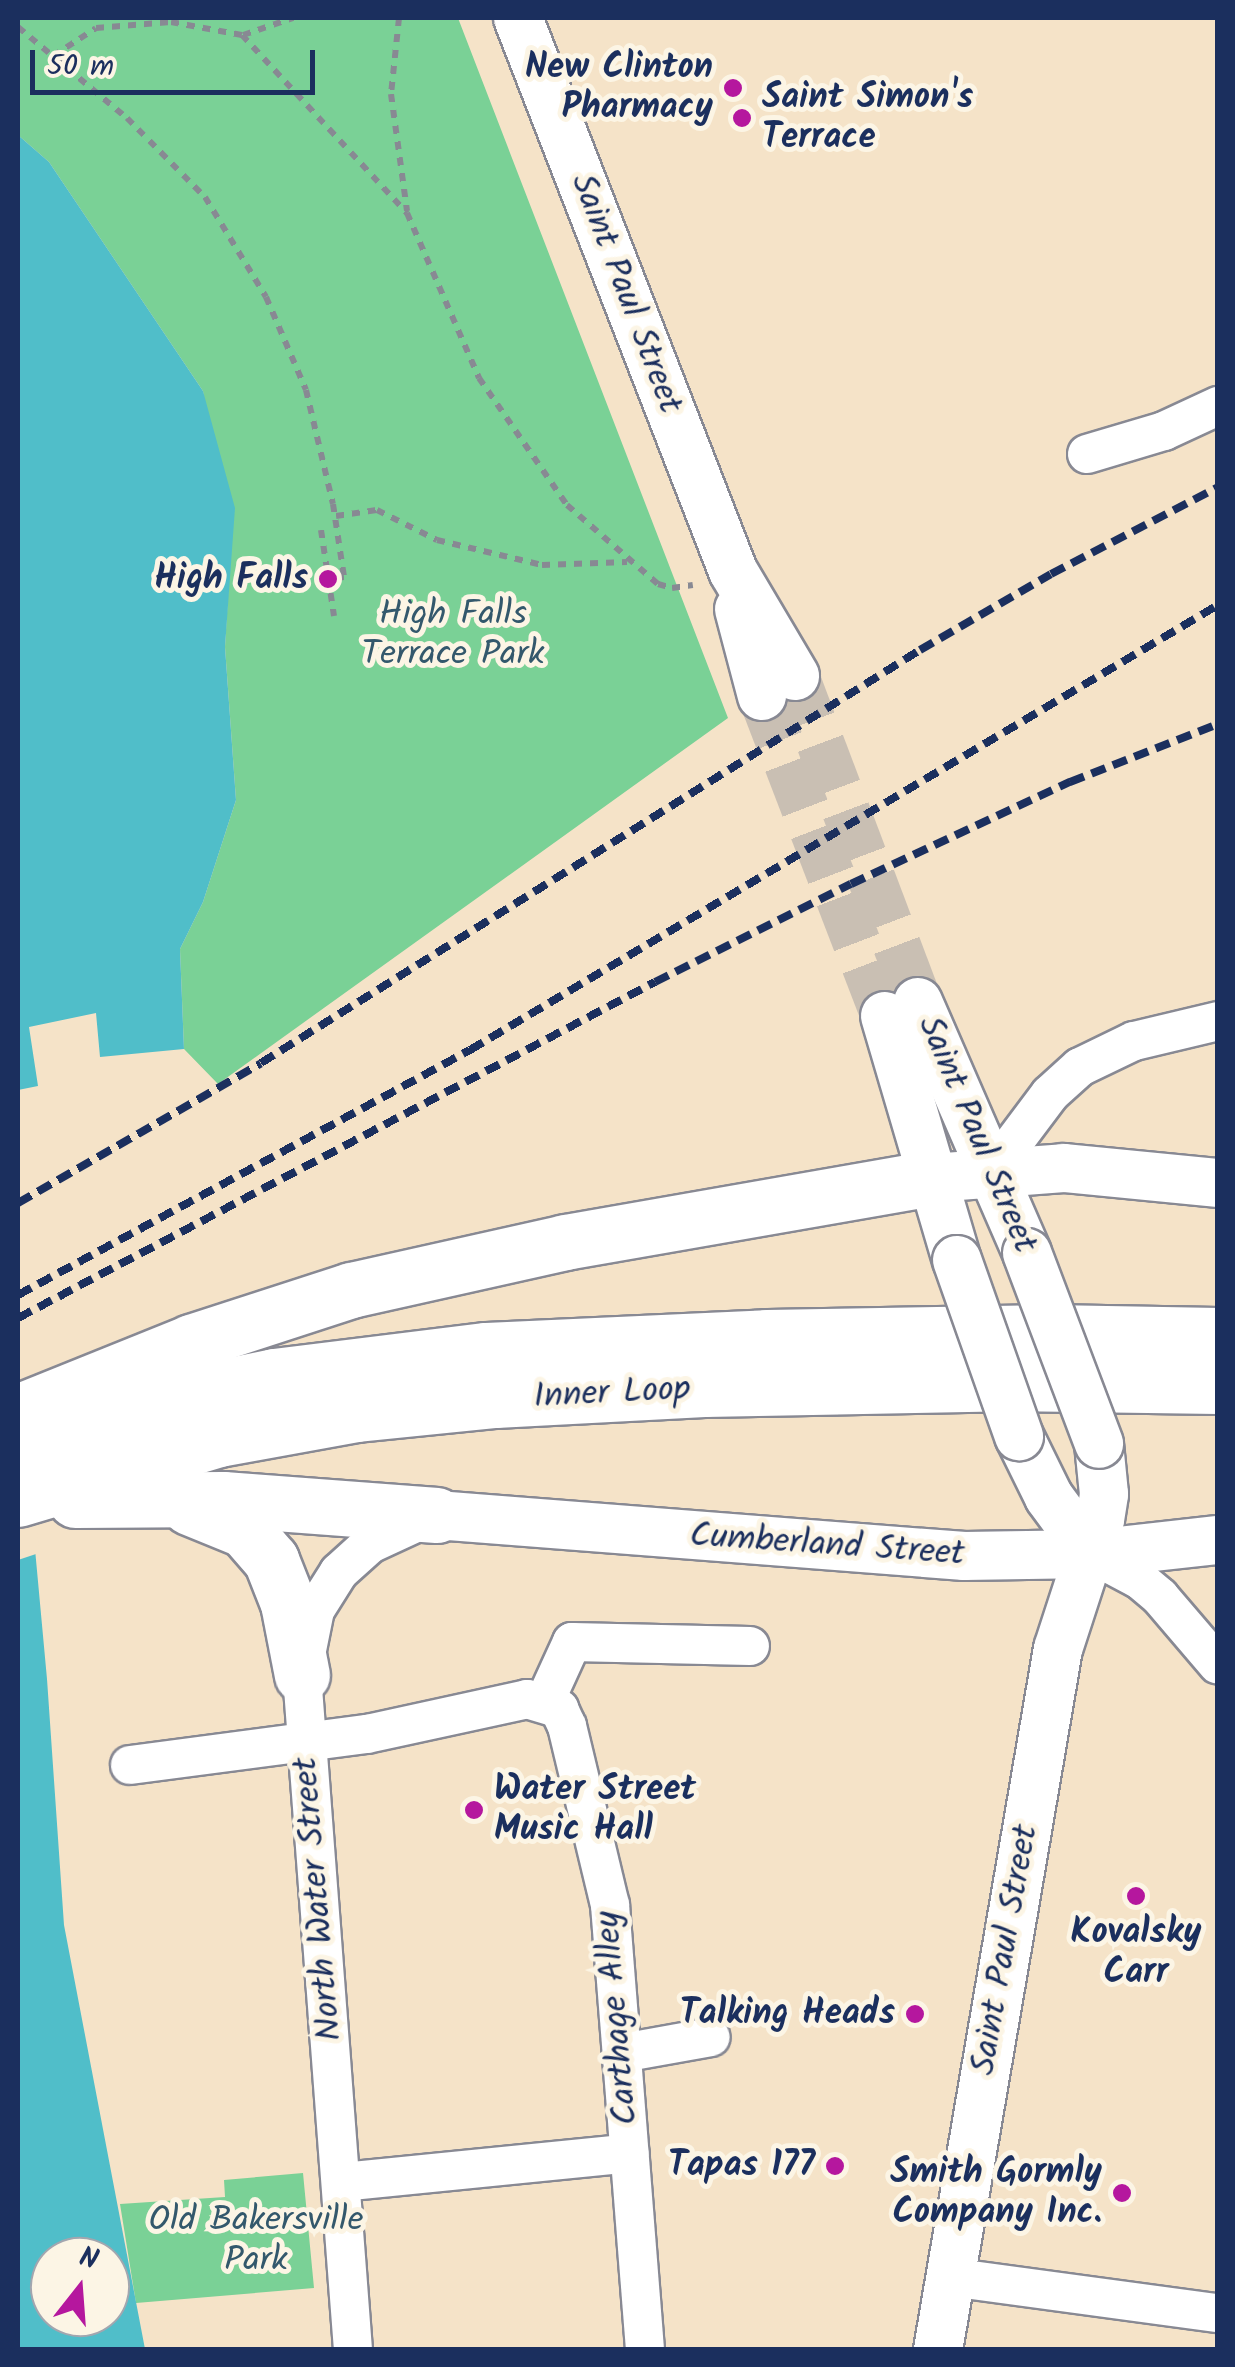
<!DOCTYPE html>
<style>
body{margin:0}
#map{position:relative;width:1235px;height:2367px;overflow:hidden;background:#f5e3c8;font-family:Kalam,sans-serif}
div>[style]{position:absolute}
.green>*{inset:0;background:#7ad196}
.water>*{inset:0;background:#50bec9}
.pier>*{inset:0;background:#f5e3c8}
.major-tunnel>*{height:48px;margin-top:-24px;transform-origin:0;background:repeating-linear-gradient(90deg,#c9bfb3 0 48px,transparent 0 72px)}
.path>*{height:6px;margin-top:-3px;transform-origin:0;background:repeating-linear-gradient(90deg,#888993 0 8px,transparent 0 16px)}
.roads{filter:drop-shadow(2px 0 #888993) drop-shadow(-2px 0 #888993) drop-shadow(0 2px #888993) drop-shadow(0 -2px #888993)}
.minor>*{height:38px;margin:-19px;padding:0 19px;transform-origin:19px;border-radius:19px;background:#fff}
.major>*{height:48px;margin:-24px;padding:0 24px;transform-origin:24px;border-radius:24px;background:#fff}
.highway>*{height:55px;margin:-27.5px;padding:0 27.5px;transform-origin:27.5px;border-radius:27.5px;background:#fff}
.rail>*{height:8px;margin-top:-4px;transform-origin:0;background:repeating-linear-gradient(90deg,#1b2f5e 0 15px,transparent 0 23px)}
.bridges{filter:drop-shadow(2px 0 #888993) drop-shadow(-2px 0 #888993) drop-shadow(0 2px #888993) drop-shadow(0 -2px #888993)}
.major-bridge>*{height:48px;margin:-24px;padding:0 24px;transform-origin:24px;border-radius:24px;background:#fff}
.dots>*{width:28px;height:28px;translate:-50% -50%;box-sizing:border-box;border:5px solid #fcf5e5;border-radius:50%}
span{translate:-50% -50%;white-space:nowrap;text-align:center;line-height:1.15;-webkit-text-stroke:10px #fcf5e5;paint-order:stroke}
.poi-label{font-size:35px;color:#1b2f5e;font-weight:700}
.right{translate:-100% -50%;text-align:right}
.left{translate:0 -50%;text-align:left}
.street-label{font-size:35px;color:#1b2f5e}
.park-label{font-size:35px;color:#33586c}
.frame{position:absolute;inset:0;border:20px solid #1b2f5e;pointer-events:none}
.north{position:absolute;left:30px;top:2237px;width:100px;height:100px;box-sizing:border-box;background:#fcf5e5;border:2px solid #a2a6af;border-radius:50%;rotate:17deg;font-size:28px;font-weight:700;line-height:40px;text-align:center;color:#1b2f5e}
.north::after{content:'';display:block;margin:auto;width:35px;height:45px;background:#b5179e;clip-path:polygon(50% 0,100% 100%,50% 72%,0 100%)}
.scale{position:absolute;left:30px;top:50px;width:285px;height:45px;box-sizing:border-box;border:5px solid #1b2f5e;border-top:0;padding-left:12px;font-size:30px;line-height:35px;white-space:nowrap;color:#1b2f5e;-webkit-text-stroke:8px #fcf5e5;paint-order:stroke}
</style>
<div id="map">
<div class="green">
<i style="clip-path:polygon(18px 18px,458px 18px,728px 718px,218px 1084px,184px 1049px,180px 949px,203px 902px,236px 800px,225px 647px,229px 579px,203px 391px,49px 162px,18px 135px)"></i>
<i style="clip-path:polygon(303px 2173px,314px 2288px,136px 2303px,120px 2204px,225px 2197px,224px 2180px)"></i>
</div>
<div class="water">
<i style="clip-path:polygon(18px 135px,49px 162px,203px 391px,235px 508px,225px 647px,236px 800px,203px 902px,180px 949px,184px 1049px,100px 1057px,96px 1013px,29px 1027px,38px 1086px,18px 1090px)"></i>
<i style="clip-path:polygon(evenodd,18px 1365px,47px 1679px,64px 1925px,145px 2349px,18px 2349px,18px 1365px,50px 2257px,110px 2257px,110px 2317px,50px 2317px,50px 2257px)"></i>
</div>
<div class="pier">
<i style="clip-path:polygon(23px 1365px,39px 1553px,18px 1560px,18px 1367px)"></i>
</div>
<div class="major-tunnel">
<i style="left:795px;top:676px;width:348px;rotate:69.3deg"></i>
<i style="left:762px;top:696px;width:343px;rotate:69deg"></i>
</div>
<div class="path">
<i style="left:399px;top:18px;width:76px;rotate:96deg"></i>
<i style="left:391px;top:94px;width:118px;rotate:82.2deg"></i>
<i style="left:18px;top:27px;width:142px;rotate:39.9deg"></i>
<i style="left:127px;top:118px;width:111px;rotate:45.4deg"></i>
<i style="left:205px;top:197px;width:117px;rotate:58.6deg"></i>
<i style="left:266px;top:297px;width:101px;rotate:66.7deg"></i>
<i style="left:306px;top:390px;width:117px;rotate:76.7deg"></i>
<i style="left:333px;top:504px;width:74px;rotate:81.4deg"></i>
<i style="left:344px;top:577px;width:16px;rotate:173deg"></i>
<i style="left:243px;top:35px;width:53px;rotate:-18.8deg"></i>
<i style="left:53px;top:56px;width:51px;rotate:-33.1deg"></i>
<i style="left:96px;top:28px;width:75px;rotate:-4.6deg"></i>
<i style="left:171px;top:22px;width:72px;rotate:10.4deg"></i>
<i style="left:242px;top:35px;width:243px;rotate:47.2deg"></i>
<i style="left:407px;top:213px;width:180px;rotate:66.4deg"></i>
<i style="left:479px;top:378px;width:155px;rotate:55.3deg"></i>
<i style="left:567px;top:505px;width:121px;rotate:41deg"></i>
<i style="left:658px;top:584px;width:15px;rotate:16deg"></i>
<i style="left:672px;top:588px;width:21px;rotate:-8deg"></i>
<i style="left:336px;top:516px;width:41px;rotate:-8.3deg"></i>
<i style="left:377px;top:510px;width:67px;rotate:26.6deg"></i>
<i style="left:437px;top:540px;width:108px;rotate:13.4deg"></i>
<i style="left:542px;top:565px;width:85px;rotate:-2deg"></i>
<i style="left:321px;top:530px;width:87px;rotate:81.4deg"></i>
</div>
<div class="roads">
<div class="minor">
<i style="left:1087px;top:454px;width:80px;rotate:-16.6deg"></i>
<i style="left:1164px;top:431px;width:60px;rotate:-24.8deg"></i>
<i style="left:993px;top:1170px;width:95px;rotate:-53.1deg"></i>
<i style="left:1050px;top:1094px;width:40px;rotate:-42deg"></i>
<i style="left:1080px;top:1067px;width:60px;rotate:-25.7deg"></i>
<i style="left:1134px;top:1041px;width:86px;rotate:-13.4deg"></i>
<i style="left:1091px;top:1554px;width:55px;rotate:28deg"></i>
<i style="left:1140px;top:1580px;width:26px;rotate:40deg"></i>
<i style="left:1160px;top:1597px;width:89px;rotate:49.5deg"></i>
<i style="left:545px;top:1701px;width:65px;rotate:-65.4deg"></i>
<i style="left:572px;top:1642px;width:178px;rotate:1.3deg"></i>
<i style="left:130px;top:1765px;width:239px;rotate:-7.5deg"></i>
<i style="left:367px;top:1734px;width:164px;rotate:-12.3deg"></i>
<i style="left:527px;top:1699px;width:34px;rotate:17deg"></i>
<i style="left:559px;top:1709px;width:19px;rotate:65deg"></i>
<i style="left:567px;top:1726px;width:184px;rotate:76.5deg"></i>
<i style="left:610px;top:1905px;width:446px;rotate:85.5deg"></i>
<i style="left:622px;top:2053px;width:90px;rotate:-10.2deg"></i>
<i style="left:342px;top:2182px;width:289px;rotate:-5.7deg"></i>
<i style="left:950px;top:2277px;width:270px;rotate:7.7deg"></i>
<i style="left:353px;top:2350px;width:677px;rotate:-94.32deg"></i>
<i style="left:302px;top:1675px;width:66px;rotate:-78.7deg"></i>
<i style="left:315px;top:1610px;width:45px;rotate:-57.7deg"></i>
<i style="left:339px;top:1572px;width:42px;rotate:-42.1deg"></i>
<i style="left:370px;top:1544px;width:62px;rotate:-24.9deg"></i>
</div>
<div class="major">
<i style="left:518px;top:18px;width:593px;rotate:68.75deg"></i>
<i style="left:733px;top:571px;width:122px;rotate:59.4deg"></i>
<i style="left:739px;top:609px;width:90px;rotate:75.2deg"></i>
<i style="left:918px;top:1002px;width:274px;rotate:66.5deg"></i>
<i style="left:885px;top:1016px;width:254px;rotate:73.6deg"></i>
<i style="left:932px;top:1178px;width:132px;rotate:-4.3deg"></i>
<i style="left:1064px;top:1168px;width:155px;rotate:5.6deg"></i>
<i style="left:1019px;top:1436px;width:68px;rotate:63.8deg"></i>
<i style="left:1049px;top:1497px;width:71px;rotate:53.6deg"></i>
<i style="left:436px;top:1515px;width:530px;rotate:4.44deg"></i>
<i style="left:964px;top:1556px;width:127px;rotate:-0.9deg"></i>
<i style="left:1091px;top:1554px;width:128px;rotate:-6.3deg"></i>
<i style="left:938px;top:2350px;width:711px;rotate:-80.29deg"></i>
<i style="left:1058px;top:1649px;width:136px;rotate:-72deg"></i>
<i style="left:1100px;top:1520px;width:26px;rotate:-81deg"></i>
<i style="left:1104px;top:1494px;width:50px;rotate:-95.7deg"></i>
</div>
<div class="highway">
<i style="left:18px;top:1412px;width:187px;rotate:-22deg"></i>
<i style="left:191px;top:1342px;width:168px;rotate:-18deg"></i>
<i style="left:351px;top:1290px;width:219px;rotate:-12.6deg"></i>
<i style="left:565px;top:1242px;width:373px;rotate:-9.9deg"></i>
<i style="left:18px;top:1447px;width:123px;rotate:-18.4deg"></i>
<i style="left:135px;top:1408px;width:74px;rotate:-14deg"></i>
<i style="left:207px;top:1390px;width:68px;rotate:-11.8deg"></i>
<i style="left:274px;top:1376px;width:214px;rotate:-7deg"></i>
<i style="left:486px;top:1350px;width:281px;rotate:-2.6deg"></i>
<i style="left:767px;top:1337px;width:283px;rotate:-1deg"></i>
<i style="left:1050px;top:1332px;width:168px;rotate:1deg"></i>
<i style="left:18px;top:1499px;width:210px;rotate:-16.6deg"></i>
<i style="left:219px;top:1439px;width:140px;rotate:-10.3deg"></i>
<i style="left:357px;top:1414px;width:139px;rotate:-5.8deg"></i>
<i style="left:495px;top:1400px;width:209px;rotate:-3deg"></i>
<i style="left:704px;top:1389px;width:302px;rotate:-1.1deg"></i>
<i style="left:1006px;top:1383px;width:212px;rotate:0.8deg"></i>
<i style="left:75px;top:1500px;width:148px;rotate:-0.4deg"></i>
<i style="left:223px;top:1499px;width:214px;rotate:4.3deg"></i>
<i style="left:189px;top:1507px;width:61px;rotate:22.3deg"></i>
<i style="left:245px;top:1530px;width:40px;rotate:49deg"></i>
<i style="left:271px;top:1560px;width:46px;rotate:68.4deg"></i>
<i style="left:288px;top:1603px;width:73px;rotate:79deg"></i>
</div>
</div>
<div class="rail">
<i style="left:18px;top:1203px;width:280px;rotate:-29.9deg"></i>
<i style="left:261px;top:1063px;width:778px;rotate:-32.08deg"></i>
<i style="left:920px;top:650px;width:151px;rotate:-30.1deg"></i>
<i style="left:1051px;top:574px;width:188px;rotate:-27.5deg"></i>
<i style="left:18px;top:1295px;width:514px;rotate:-28.46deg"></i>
<i style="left:470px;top:1050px;width:870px;rotate:-30.75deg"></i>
<i style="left:18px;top:1318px;width:720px;rotate:-27.81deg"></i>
<i style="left:655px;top:982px;width:219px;rotate:-26.6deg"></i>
<i style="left:851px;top:884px;width:242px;rotate:-25deg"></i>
<i style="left:1070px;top:782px;width:159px;rotate:-21.4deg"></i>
</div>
<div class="bridges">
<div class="major-bridge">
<i style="left:1027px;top:1253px;width:204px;rotate:69.3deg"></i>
<i style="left:957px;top:1260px;width:187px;rotate:70.6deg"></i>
</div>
</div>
<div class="dots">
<i style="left:733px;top:88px;background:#b5179e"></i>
<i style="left:742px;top:118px;background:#b5179e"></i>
<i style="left:328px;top:579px;background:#b5179e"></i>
<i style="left:474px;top:1810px;background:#b5179e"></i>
<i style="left:1136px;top:1896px;background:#b5179e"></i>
<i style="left:915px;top:2014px;background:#b5179e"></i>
<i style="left:835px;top:2166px;background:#b5179e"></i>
<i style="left:1122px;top:2193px;background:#b5179e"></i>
</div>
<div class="poi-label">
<span class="right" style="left:713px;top:88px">New Clinton<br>Pharmacy</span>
<span class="left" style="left:762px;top:118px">Saint Simon's<br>Terrace</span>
<span class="right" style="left:308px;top:579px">High Falls</span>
<span class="left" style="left:494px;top:1810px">Water Street<br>Music Hall</span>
<span style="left:1136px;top:1953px">Kovalsky<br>Carr</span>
<span class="right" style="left:895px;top:2014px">Talking Heads</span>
<span class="right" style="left:815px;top:2166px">Tapas 177</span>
<span class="right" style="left:1102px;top:2193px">Smith Gormly<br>Company Inc.</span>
</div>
<div class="street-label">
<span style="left:625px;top:294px;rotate:69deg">Saint Paul Street</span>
<span style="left:976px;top:1135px;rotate:67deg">Saint Paul Street</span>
<span style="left:612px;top:1394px;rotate:-3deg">Inner Loop</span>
<span style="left:827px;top:1546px;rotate:4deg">Cumberland Street</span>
<span style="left:319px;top:1899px;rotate:-95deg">North Water Street</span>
<span style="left:1006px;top:1950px;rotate:-80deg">Saint Paul Street</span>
<span style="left:618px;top:2018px;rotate:-95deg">Carthage Alley</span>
</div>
<div class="park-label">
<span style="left:453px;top:635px">High Falls<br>Terrace Park</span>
<span style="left:256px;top:2241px">Old Bakersville<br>Park</span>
</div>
<div class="frame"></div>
<div class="north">N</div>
<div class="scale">50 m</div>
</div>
